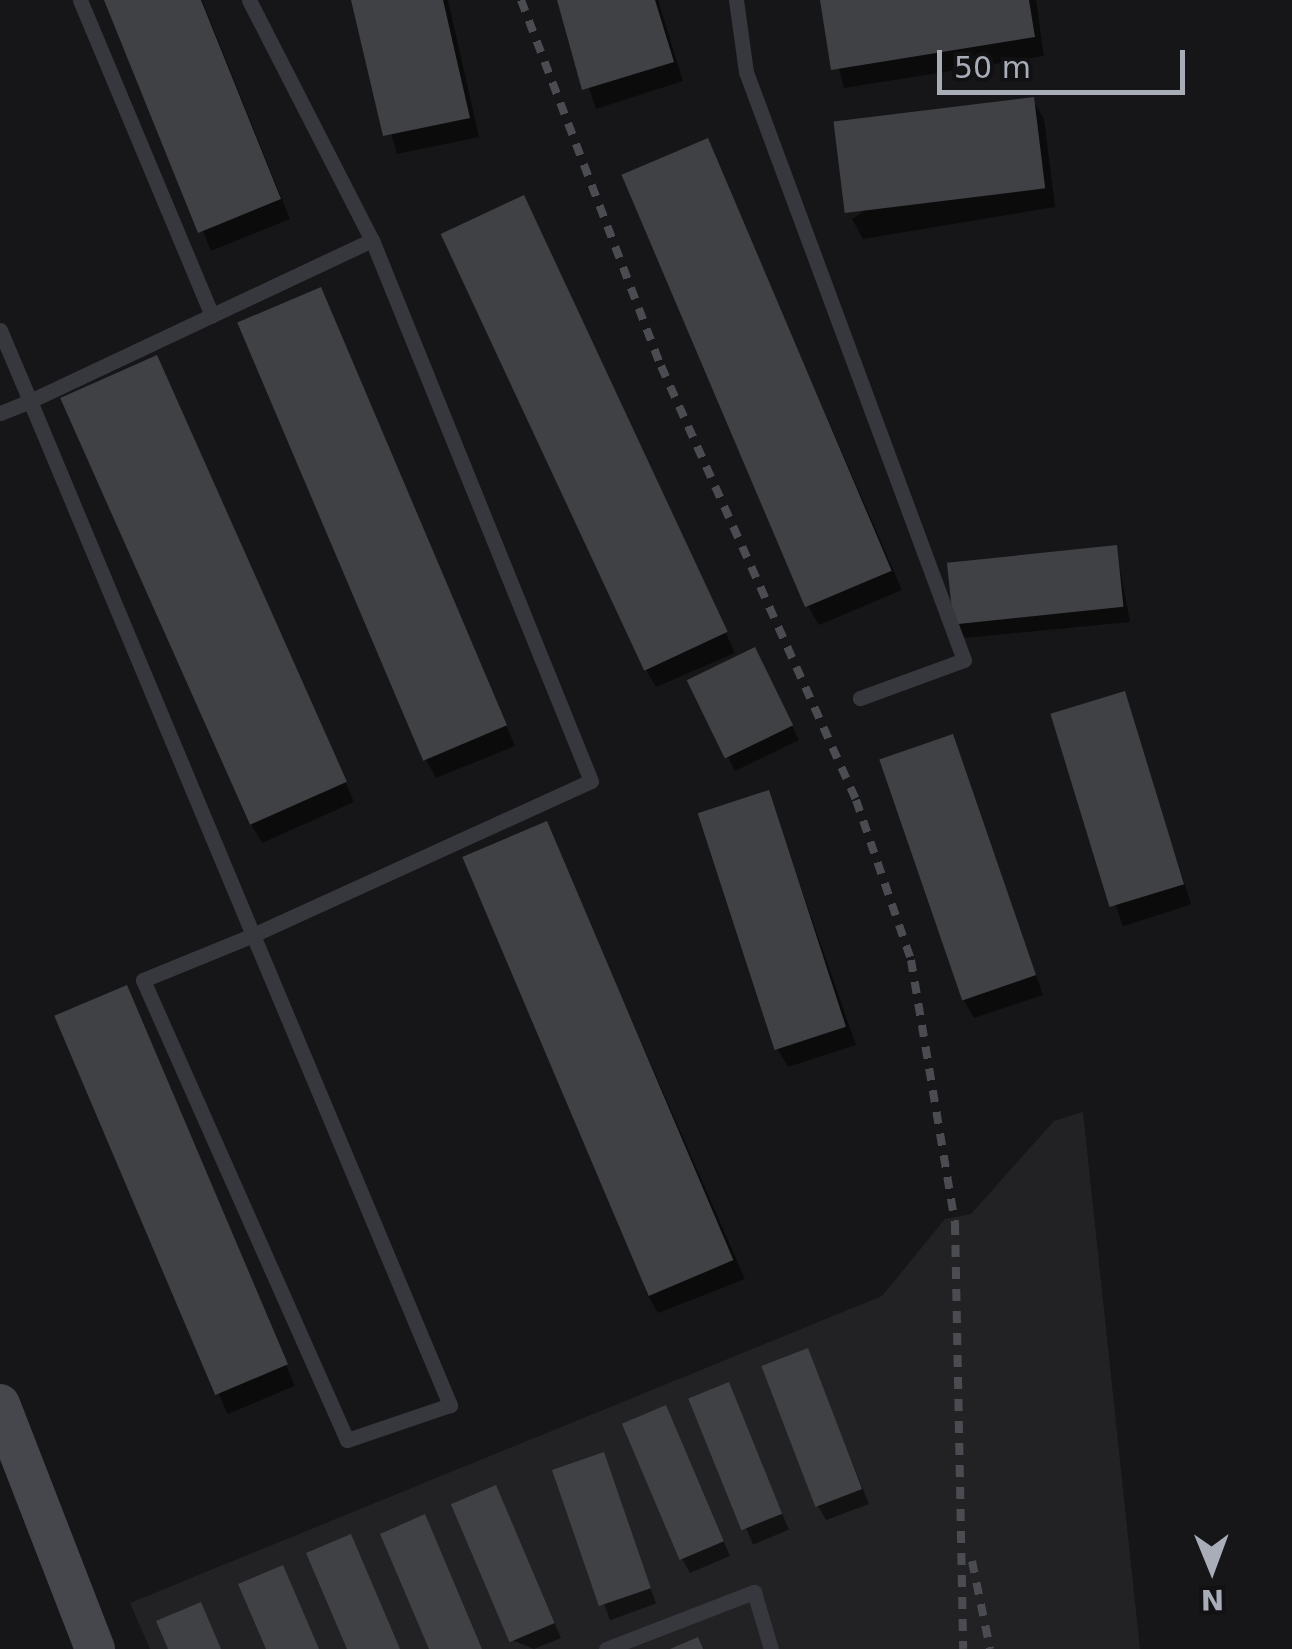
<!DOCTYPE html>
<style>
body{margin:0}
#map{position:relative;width:1292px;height:1649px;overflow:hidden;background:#161618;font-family:"DejaVu Sans",sans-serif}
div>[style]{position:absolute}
.built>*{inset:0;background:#222225}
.shadow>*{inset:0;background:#0007;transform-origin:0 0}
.building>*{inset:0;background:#404145;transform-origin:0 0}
.service>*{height:15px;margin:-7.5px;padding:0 7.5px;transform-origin:7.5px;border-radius:7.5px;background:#37383d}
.secondary>*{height:40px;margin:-20px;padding:0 20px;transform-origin:20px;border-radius:20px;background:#45474d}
.rail>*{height:8px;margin-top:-4px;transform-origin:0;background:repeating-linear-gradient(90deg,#4a4c52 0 12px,transparent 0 22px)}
span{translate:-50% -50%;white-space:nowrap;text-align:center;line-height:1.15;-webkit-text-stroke:10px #111113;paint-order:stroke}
.north{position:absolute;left:1162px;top:1519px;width:100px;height:100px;-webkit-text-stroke:8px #111113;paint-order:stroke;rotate:179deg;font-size:28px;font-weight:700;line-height:40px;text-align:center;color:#a8adb8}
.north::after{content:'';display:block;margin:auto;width:35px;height:45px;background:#a8adb8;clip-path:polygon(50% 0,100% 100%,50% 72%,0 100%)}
.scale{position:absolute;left:937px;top:50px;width:248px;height:45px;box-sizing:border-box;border:5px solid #a8adb8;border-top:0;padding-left:12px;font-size:30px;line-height:35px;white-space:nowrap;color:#a8adb8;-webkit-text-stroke:8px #111113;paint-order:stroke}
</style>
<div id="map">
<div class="built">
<i style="clip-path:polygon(1083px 1112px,1140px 1649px,150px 1649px,130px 1603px,882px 1296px,945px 1219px,971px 1214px,1054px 1121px)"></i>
</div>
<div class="shadow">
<i style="clip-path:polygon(107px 0,202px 0,290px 219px,211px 251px)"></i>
<i style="clip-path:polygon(353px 0,448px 0,479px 137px,397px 154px)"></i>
<i style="clip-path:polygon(559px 0,658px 0,683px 81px,596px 109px)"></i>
<i style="clip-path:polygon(822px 0,1036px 0,1044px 56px,844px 88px)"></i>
<i style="clip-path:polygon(1033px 100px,1044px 119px,1055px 207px,863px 239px,852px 219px)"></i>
<i style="clip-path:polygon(707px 141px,902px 590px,819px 625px,808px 606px)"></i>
<i style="clip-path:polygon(534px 217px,735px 653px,656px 687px,645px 668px)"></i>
<i style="clip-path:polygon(319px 290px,515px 746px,436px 778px,425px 758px)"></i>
<i style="clip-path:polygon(167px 378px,354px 802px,262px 843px,251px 824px)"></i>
<i style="clip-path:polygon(1116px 548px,1130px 622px,965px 638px,956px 624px)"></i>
<i style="clip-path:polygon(762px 664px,799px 740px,735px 771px,689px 681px)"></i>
<i style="left:1123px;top:694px;width:221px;height:72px;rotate:72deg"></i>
<i style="clip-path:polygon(952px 737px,1043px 995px,974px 1018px,963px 999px)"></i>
<i style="clip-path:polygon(768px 793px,856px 1045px,788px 1067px,777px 1048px)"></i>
<i style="clip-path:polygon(546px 824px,745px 1279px,658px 1313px,647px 1294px)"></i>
<i style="left:126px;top:988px;width:432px;height:73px;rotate:67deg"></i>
<i style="clip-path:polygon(807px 1351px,869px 1504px,826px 1520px,818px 1506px)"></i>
<i style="left:728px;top:1386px;width:156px;height:39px;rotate:67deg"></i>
<i style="clip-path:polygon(673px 1423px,730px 1556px,690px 1573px,682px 1559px)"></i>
<i style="left:602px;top:1455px;width:158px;height:49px;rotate:70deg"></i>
<i style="clip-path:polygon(503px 1503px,561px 1638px,534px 1649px,512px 1640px,454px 1505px)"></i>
</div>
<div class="building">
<i style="clip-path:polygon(104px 0,201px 0,281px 199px,198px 233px)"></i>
<i style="clip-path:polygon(351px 0,443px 0,470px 118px,383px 136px)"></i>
<i style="clip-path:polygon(557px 0,655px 0,674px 62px,582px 90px)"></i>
<i style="clip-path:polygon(820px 0,1029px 0,1035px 37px,831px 70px)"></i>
<i style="left:1034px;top:97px;width:92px;height:202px;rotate:83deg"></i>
<i style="left:708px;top:138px;width:470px;height:94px;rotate:67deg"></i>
<i style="left:524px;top:195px;width:482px;height:92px;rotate:65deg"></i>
<i style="left:321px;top:287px;width:476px;height:91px;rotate:67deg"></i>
<i style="left:157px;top:355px;width:467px;height:106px;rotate:66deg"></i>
<i style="left:1117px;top:545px;width:62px;height:171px;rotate:84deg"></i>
<i style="left:755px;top:647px;width:87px;height:76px;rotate:64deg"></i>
<i style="left:1125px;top:691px;width:202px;height:78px;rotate:73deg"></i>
<i style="left:953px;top:734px;width:255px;height:78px;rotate:71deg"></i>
<i style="left:769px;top:790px;width:249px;height:75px;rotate:72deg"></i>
<i style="left:547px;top:821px;width:477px;height:92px;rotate:67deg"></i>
<i style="left:127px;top:985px;width:412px;height:79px;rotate:67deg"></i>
<i style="left:808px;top:1348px;width:151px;height:50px;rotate:69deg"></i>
<i style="left:729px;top:1382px;width:142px;height:44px;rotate:68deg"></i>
<i style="left:666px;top:1405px;width:148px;height:48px;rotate:67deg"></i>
<i style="left:604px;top:1452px;width:144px;height:55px;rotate:71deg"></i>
<i style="left:496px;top:1485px;width:150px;height:49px;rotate:67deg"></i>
<i style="clip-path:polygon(425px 1514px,482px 1649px,429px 1649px,380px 1534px)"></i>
<i style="clip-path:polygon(351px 1534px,400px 1649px,347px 1649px,306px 1553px)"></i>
<i style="clip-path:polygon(283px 1565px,319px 1649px,266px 1649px,238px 1584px)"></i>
<i style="clip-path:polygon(201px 1602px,221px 1649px,168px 1649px,156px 1621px)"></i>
<i style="clip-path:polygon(698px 1637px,703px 1649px,670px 1649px)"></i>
</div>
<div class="service">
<i style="left:80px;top:0;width:342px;rotate:67.3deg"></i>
<i style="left:249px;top:0;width:270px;rotate:62.9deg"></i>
<i style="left:736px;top:0;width:73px;rotate:82.1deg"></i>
<i style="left:746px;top:72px;width:627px;rotate:69.66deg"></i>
<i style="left:964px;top:660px;width:111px;rotate:159.9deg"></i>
<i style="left:0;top:330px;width:77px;rotate:67.1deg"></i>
<i style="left:30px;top:401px;width:579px;rotate:67.33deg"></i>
<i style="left:253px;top:935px;width:510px;rotate:67.26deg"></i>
<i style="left:450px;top:1405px;width:109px;rotate:161.2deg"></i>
<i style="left:347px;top:1440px;width:503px;rotate:-113.92deg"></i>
<i style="left:143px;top:980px;width:119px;rotate:-22.2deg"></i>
<i style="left:253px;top:935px;width:371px;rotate:-24.5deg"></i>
<i style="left:591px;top:781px;width:584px;rotate:-112.04deg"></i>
<i style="left:372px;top:240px;width:378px;rotate:154.8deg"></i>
<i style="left:30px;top:401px;width:32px;rotate:158deg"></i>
<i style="left:606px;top:1649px;width:159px;rotate:-21.1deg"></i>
<i style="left:754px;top:1592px;width:59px;rotate:73.4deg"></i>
</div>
<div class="secondary">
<i style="left:0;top:1404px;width:263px;rotate:68.8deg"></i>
</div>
<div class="rail">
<i style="left:521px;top:0;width:392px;rotate:69.1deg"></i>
<i style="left:661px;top:366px;width:476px;rotate:65.8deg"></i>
<i style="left:856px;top:800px;width:169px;rotate:71deg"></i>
<i style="left:911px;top:960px;width:267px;rotate:80.5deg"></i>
<i style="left:955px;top:1223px;width:426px;rotate:88.9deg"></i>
<i style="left:972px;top:1561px;width:90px;rotate:78.4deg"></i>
</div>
<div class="north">N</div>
<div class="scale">50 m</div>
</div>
